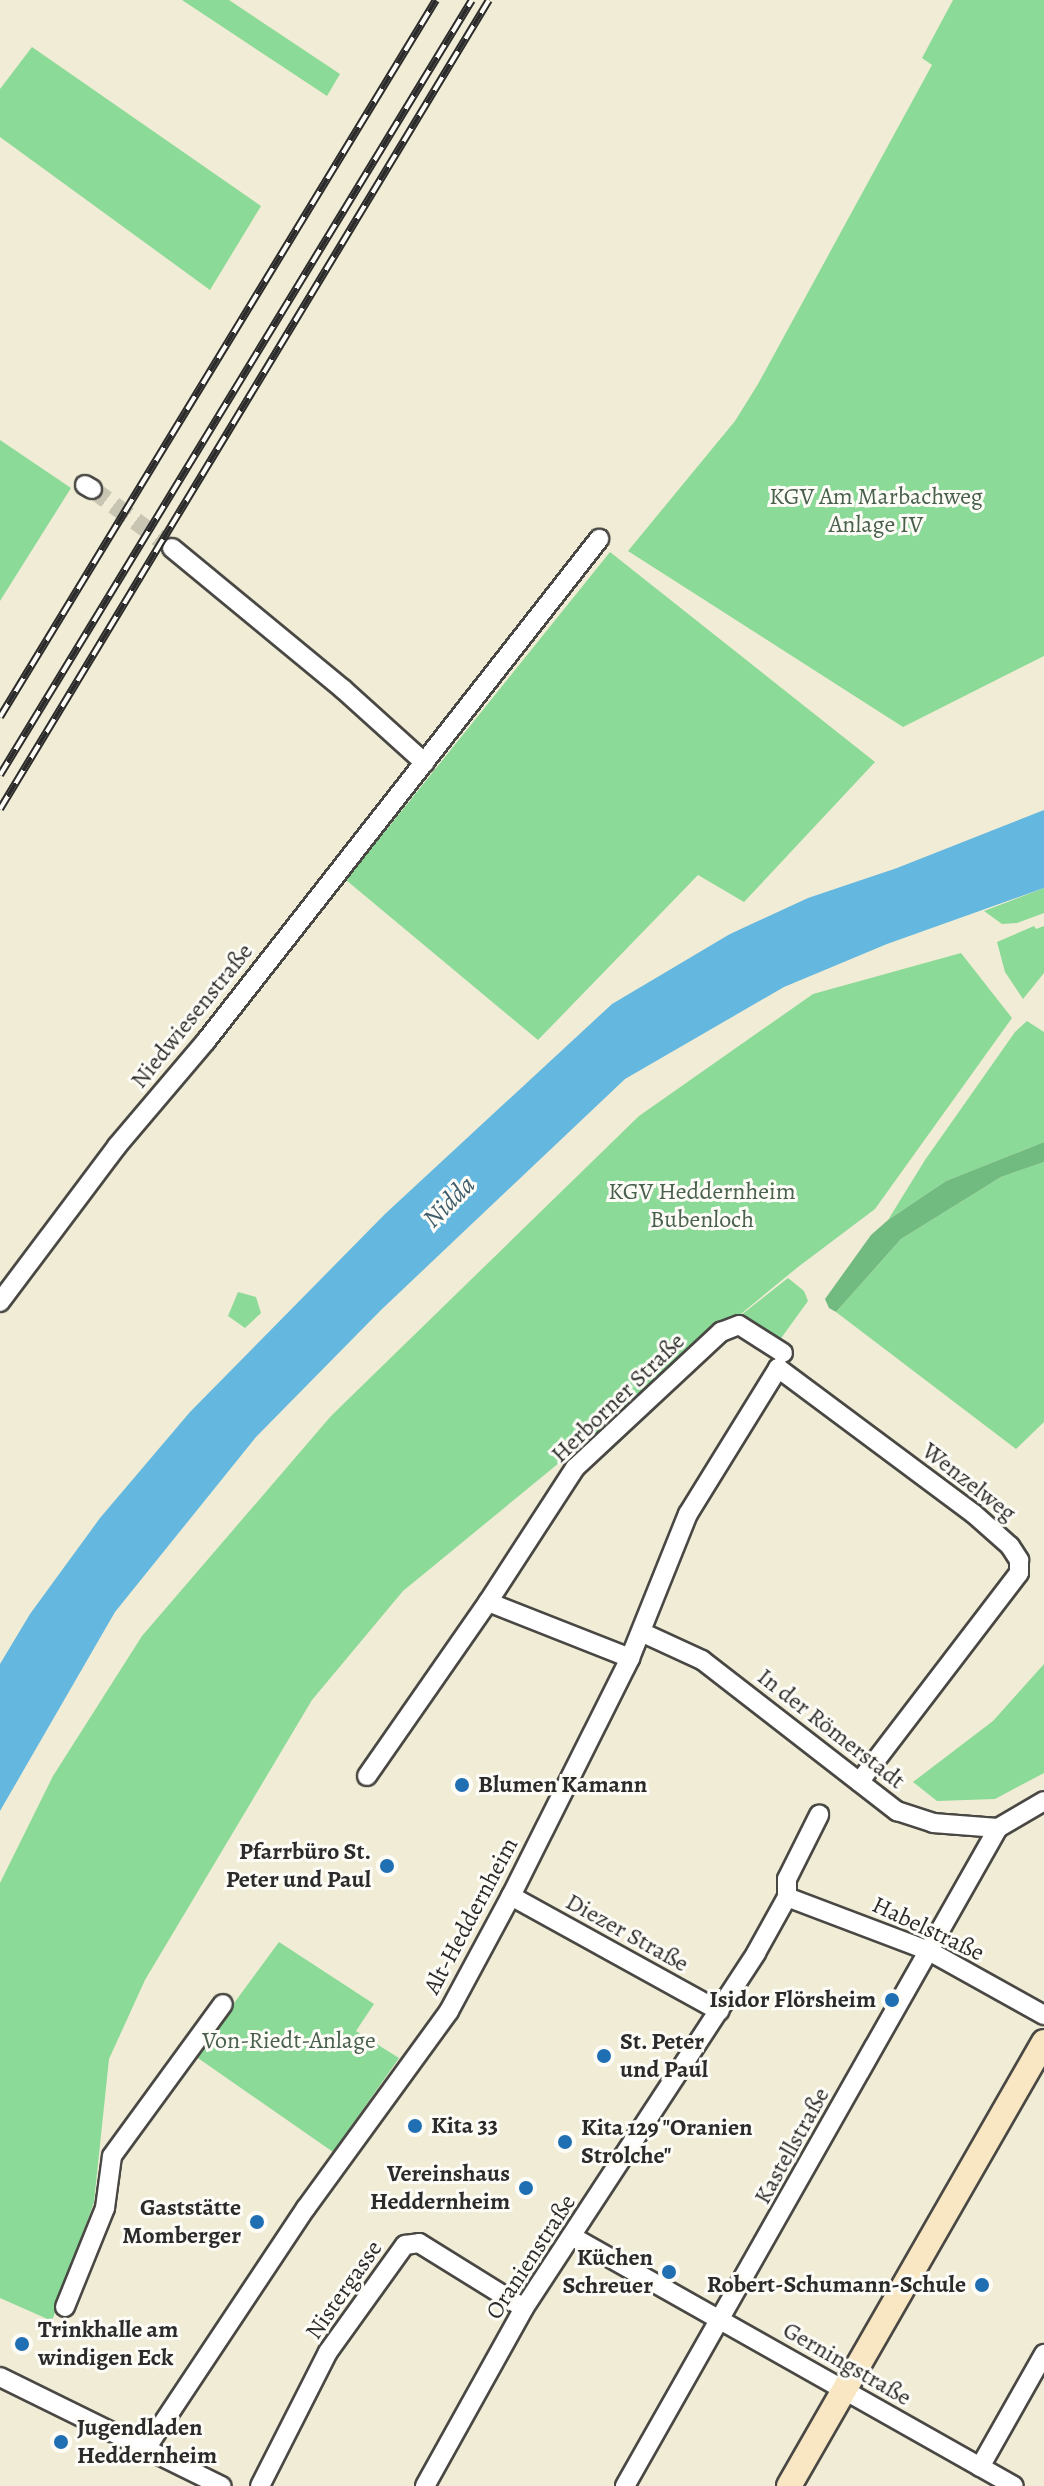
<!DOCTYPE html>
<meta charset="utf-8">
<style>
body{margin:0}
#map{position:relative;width:1044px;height:2486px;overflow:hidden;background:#f1ecd5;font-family:Alegreya,serif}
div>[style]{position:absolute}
.green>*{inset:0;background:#8cda98}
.forest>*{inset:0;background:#71ba80}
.water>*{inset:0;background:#64b8e0}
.street-tunnel>*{height:18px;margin-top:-9px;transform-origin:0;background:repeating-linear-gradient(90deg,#c9c5b3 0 18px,transparent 0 27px)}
.roads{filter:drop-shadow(2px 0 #494844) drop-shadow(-2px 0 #494844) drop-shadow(0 2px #494844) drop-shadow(0 -2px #494844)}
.street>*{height:18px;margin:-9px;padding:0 9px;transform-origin:9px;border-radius:9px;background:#fff}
.secondary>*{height:24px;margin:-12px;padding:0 12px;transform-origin:12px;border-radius:12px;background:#f9e7c3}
.rail>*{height:8px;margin-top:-4px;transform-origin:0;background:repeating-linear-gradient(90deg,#fdfcf7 0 15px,#2b2b2b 0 30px);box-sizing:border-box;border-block:2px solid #2b2b2b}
.dots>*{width:22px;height:22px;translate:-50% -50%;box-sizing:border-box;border:4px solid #fdfcf7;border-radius:50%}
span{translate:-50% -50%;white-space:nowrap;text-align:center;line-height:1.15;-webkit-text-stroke:6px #fdfcf7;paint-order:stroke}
.park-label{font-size:24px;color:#48604c}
.street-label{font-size:24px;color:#2b2b2b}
.poi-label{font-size:24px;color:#2b2b2b;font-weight:700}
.left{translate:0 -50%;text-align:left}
.right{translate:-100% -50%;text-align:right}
.water-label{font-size:26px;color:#3f5c6a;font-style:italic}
</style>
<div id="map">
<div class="green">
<i style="clip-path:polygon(182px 0,229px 0,340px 74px,327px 96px)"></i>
<i style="clip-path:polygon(953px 0,1044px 0,1044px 656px,903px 727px,628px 551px,735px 421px,758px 384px,932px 65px,922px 58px)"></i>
<i style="clip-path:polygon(32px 47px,261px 206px,210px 290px,0 137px,0 89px)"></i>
<i style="clip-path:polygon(0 440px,71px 488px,0 601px)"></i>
<i style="clip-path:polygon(610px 552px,875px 762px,744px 902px,698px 875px,538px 1040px,346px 880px)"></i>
<i style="clip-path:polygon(1044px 888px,1044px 913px,1017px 923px,1002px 924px,984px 911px)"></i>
<i style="clip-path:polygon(1034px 926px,1036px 929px,1044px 926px,1044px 973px,1023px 999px,1005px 972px,997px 942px)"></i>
<i style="clip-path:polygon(961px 953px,1012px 1018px,875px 1209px,798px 1267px,403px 1591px,312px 1700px,145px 1980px,109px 2059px,94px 2202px,52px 2321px,0 2298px,0 1883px,53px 1776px,142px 1636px,331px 1416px,639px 1116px,813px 994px)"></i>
<i style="clip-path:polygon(1027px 1021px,1044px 1032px,1044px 1142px,946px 1181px,888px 1220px,925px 1160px,1015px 1032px)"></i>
<i style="clip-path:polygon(1044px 1162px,1044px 1422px,1016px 1449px,836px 1312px,901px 1239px,1001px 1177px)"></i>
<i style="clip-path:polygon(788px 1278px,804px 1291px,808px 1301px,779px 1341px,736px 1319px)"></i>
<i style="clip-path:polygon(238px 1292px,256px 1297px,261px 1313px,245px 1328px,228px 1316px)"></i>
<i style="clip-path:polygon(1044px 1664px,1044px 1773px,995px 1799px,937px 1801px,913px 1782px,993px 1721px)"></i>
<i style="clip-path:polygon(279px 1942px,374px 2004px,356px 2031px,399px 2058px,333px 2152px,195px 2056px)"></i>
</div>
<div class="forest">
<i style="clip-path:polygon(1044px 1142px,1044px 1162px,1001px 1177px,901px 1239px,836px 1312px,829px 1308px,825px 1299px,871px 1235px,888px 1220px,946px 1181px)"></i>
</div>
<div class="water">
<i style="clip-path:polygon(1044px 810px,1044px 888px,887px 944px,784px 987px,625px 1079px,381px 1310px,256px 1437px,115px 1612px,0 1811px,0 1664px,30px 1614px,100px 1518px,190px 1412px,385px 1214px,612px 1004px,730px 934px,808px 898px,897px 868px)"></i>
</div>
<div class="street-tunnel">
<i style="left:92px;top:489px;width:99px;rotate:36.4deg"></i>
</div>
<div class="roads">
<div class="street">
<i style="left:85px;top:485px;width:8px;rotate:30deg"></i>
<i style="left:172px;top:548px;width:222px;rotate:39.5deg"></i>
<i style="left:343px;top:689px;width:110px;rotate:42.1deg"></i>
<i style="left:0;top:1302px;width:195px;rotate:-53.1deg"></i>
<i style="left:117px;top:1146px;width:138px;rotate:-49.7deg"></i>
<i style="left:206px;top:1041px;width:638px;rotate:-51.94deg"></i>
<i style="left:488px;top:1602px;width:153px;rotate:21.5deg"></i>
<i style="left:641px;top:1632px;width:67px;rotate:24.7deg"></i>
<i style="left:702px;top:1660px;width:247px;rotate:37.8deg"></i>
<i style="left:897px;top:1811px;width:38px;rotate:18deg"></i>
<i style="left:933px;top:1823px;width:65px;rotate:4.4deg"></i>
<i style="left:998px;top:1828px;width:53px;rotate:-30.4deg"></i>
<i style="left:367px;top:1776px;width:212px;rotate:-55.2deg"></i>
<i style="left:488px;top:1602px;width:160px;rotate:-57deg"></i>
<i style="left:575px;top:1468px;width:200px;rotate:-43deg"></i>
<i style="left:721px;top:1332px;width:19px;rotate:-21deg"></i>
<i style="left:739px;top:1325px;width:52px;rotate:32.5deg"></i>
<i style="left:511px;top:1896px;width:238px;rotate:28.9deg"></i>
<i style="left:787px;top:1897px;width:152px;rotate:20.8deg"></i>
<i style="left:929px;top:1951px;width:132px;rotate:29.1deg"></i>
<i style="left:573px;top:2237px;width:506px;rotate:29.45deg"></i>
<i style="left:65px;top:2307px;width:107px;rotate:-68deg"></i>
<i style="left:105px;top:2208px;width:52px;rotate:-82.3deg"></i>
<i style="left:112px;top:2156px;width:188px;rotate:-53.9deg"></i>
<i style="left:0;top:2377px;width:247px;rotate:26.2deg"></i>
<i style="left:145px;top:2450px;width:291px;rotate:-56.4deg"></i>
<i style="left:306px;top:2208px;width:243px;rotate:-54deg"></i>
<i style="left:449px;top:2011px;width:131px;rotate:-61.7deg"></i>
<i style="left:511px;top:1896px;width:266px;rotate:-63.4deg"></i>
<i style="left:630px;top:1658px;width:155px;rotate:-68.1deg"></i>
<i style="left:688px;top:1514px;width:172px;rotate:-58.3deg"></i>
<i style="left:778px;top:1368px;width:244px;rotate:36.7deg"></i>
<i style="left:974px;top:1514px;width:48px;rotate:41.6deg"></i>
<i style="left:1010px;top:1546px;width:17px;rotate:57deg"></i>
<i style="left:1019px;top:1560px;width:13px;rotate:90deg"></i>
<i style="left:1019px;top:1573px;width:263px;rotate:127.4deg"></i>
<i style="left:980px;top:2467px;width:130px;rotate:-60.5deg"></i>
<i style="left:260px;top:2486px;width:150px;rotate:-63.1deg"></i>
<i style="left:328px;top:2352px;width:132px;rotate:-54.3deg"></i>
<i style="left:405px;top:2245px;width:14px;rotate:-8deg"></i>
<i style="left:419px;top:2243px;width:123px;rotate:31.8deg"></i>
<i style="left:425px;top:2486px;width:204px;rotate:-60.9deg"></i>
<i style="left:524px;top:2308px;width:424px;rotate:-56.8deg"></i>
<i style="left:756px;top:1953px;width:64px;rotate:-61deg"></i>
<i style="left:787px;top:1897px;width:18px;rotate:-90deg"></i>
<i style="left:787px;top:1879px;width:72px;rotate:-63.4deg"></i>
<i style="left:625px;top:2486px;width:756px;rotate:-60.45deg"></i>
</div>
<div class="secondary">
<i style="left:789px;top:2486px;width:512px;rotate:-60.13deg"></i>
</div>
</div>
<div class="rail">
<i style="left:0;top:717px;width:839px;rotate:-58.7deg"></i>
<i style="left:0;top:775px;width:907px;rotate:-58.66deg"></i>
<i style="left:0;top:809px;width:945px;rotate:-58.85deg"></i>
</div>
<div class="dots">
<i style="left:462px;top:1785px;background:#1f6fb2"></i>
<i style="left:387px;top:1866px;background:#1f6fb2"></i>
<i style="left:892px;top:2000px;background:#1f6fb2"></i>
<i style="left:604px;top:2056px;background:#1f6fb2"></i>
<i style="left:415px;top:2126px;background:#1f6fb2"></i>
<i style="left:565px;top:2142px;background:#1f6fb2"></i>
<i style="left:526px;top:2188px;background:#1f6fb2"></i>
<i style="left:257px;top:2222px;background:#1f6fb2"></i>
<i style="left:669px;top:2272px;background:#1f6fb2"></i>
<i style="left:982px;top:2285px;background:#1f6fb2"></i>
<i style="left:22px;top:2344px;background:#1f6fb2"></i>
<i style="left:61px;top:2442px;background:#1f6fb2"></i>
</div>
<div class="park-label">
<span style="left:876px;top:511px">KGV Am Marbachweg<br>Anlage IV</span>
<span style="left:702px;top:1206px">KGV Heddernheim<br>Bubenloch</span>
<span style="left:289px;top:2041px">Von-Riedt-Anlage</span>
</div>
<div class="street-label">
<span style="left:192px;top:1016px;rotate:-51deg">Niedwiesenstraße</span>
<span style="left:618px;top:1398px;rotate:-44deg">Herborner Straße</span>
<span style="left:969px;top:1482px;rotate:38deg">Wenzelweg</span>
<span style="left:831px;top:1729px;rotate:38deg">In der Römerstadt</span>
<span style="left:471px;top:1916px;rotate:-62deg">Alt-Heddernheim</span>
<span style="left:928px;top:1929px;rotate:25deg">Habelstraße</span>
<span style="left:627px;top:1933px;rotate:29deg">Diezer Straße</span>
<span style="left:792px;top:2146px;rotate:-61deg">Kastellstraße</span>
<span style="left:531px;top:2257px;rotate:-57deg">Oranienstraße</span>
<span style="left:344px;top:2290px;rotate:-55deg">Nistergasse</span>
<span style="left:847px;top:2364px;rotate:30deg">Gerningstraße</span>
</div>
<div class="poi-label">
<span class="left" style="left:478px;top:1785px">Blumen Kamann</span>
<span class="right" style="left:371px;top:1866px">Pfarrbüro St.<br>Peter und Paul</span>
<span class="right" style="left:876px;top:2000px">Isidor Flörsheim</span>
<span class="left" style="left:620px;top:2056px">St. Peter<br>und Paul</span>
<span class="left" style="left:431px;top:2126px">Kita 33</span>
<span class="left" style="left:581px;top:2142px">Kita 129 "Oranien<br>Strolche"</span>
<span class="right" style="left:510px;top:2188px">Vereinshaus<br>Heddernheim</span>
<span class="right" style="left:241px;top:2222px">Gaststätte<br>Momberger</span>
<span class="right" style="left:653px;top:2272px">Küchen<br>Schreuer</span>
<span class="right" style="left:966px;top:2285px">Robert-Schumann-Schule</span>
<span class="left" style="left:38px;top:2344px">Trinkhalle am<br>windigen Eck</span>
<span class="left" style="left:77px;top:2442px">Jugendladen<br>Heddernheim</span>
</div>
<div class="water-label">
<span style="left:449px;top:1202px;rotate:-45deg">Nidda</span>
</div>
</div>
